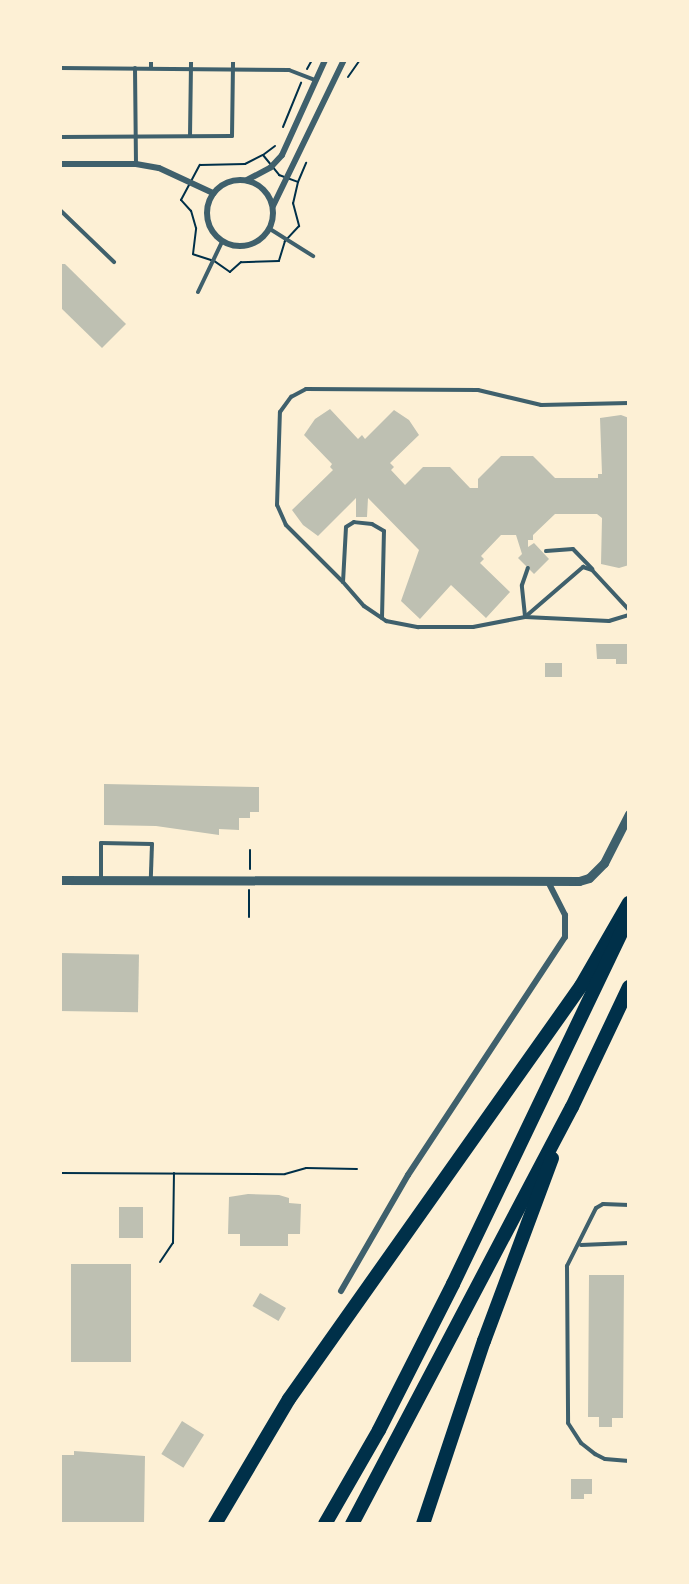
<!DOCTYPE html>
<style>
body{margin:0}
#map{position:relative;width:689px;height:1584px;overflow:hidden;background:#fdf0d5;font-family:Manrope,sans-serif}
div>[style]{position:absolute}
.building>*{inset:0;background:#bec0b2;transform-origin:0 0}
.path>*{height:2px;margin:-1px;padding:0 1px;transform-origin:1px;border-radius:1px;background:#003049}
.service>*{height:4px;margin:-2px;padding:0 2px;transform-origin:2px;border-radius:2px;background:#3f606c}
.minor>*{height:6px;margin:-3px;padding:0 3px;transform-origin:3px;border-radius:3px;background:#3f606c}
.minor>.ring{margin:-3px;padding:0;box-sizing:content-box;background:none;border:6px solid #3f606c;border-radius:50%}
.tertiary>*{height:9px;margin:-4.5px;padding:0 4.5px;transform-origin:4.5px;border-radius:4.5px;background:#3f606c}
.motorway>*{height:14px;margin:-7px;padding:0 7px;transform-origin:7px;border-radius:7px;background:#003049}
span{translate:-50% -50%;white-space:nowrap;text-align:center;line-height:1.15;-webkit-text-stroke:4.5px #fdf0d5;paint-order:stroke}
.frame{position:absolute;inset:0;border:62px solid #fdf0d5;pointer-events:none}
</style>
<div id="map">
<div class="building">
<i style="clip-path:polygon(60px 264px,65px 264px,126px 324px,102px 348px,60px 307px)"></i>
<i style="clip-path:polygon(330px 409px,358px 439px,362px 435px,365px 439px,394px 410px,409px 420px,419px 435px,390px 463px,394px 467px,391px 470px,405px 485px,423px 467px,450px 467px,470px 488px,478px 488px,478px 479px,501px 456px,533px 456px,555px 478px,598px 478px,598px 474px,602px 474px,600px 418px,621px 415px,629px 418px,629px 565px,619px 568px,601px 564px,602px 518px,597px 514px,555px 514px,533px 535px,533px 540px,528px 540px,528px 547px,534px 543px,549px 559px,534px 574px,518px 558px,522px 554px,516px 535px,501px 535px,481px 556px,484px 559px,480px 563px,510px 592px,486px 618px,451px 585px,420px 619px,401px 601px,419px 550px,368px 498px,367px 517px,356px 517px,356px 498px,318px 536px,303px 525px,292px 510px,333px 470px,330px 467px,332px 464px,304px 435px,315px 419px)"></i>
<i style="clip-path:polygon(596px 644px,629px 644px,629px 664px,616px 664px,616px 659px,597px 659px)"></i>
<i style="left:545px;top:663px;width:17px;height:14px"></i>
<i style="clip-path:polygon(104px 784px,259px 787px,259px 812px,250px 812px,250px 818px,239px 818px,239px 830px,219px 829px,219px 835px,156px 826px,104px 825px)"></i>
<i style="left:60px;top:953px;width:79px;height:58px;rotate:1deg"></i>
<i style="clip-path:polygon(248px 1194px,279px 1195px,289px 1198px,289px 1203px,301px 1204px,300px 1234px,288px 1234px,288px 1246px,240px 1246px,240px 1234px,228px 1234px,229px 1197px)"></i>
<i style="left:119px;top:1207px;width:24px;height:31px"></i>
<i style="left:71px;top:1264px;width:60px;height:98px"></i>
<i style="clip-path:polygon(589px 1275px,624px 1275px,623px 1418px,612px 1418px,612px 1427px,599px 1427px,599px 1417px,588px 1417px)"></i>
<i style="left:260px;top:1293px;width:30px;height:15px;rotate:30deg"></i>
<i style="left:182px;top:1421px;width:26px;height:39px;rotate:32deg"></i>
<i style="clip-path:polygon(74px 1451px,145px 1456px,144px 1524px,60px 1524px,60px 1455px,74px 1455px)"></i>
<i style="clip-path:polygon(571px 1479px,592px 1479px,592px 1494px,584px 1494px,584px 1499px,571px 1499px)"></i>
</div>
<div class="path">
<i style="left:307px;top:69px;width:10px;rotate:-61deg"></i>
<i style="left:348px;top:77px;width:21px;rotate:-55deg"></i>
<i style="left:283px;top:127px;width:48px;rotate:-67.8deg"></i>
<i style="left:263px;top:155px;width:26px;rotate:51deg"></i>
<i style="left:279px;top:175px;width:20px;rotate:20deg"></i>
<i style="left:298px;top:182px;width:22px;rotate:103deg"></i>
<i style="left:293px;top:203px;width:24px;rotate:75deg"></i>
<i style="left:299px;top:226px;width:21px;rotate:133deg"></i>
<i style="left:285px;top:241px;width:21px;rotate:107deg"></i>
<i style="left:279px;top:261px;width:38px;rotate:178deg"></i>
<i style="left:241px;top:262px;width:15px;rotate:138deg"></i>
<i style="left:230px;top:272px;width:19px;rotate:-145deg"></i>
<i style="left:214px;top:261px;width:22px;rotate:-162deg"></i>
<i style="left:193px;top:254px;width:26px;rotate:-83deg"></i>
<i style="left:196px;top:228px;width:18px;rotate:-106deg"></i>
<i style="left:191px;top:211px;width:15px;rotate:-132deg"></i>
<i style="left:181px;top:200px;width:40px;rotate:-62deg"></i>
<i style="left:200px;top:165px;width:45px;rotate:-1.3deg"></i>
<i style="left:245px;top:164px;width:20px;rotate:-27deg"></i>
<i style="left:263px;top:155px;width:15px;rotate:-37deg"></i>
<i style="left:298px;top:182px;width:21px;rotate:-67deg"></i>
<i style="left:250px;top:869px;width:19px;rotate:-90deg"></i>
<i style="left:249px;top:917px;width:27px;rotate:-90deg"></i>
<i style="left:60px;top:1173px;width:225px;rotate:0.3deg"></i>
<i style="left:285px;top:1174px;width:22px;rotate:-16deg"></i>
<i style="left:306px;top:1168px;width:51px;rotate:1.1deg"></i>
<i style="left:160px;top:1262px;width:23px;rotate:-56deg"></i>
<i style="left:173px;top:1243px;width:70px;rotate:-89.2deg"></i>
</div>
<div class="service">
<i style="left:60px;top:68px;width:229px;rotate:0.5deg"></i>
<i style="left:289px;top:70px;width:26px;rotate:21deg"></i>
<i style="left:135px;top:68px;width:95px;rotate:89.4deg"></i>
<i style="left:151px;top:68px;width:8px;rotate:-90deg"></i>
<i style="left:190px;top:136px;width:76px;rotate:-89.2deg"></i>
<i style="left:60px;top:137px;width:172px;rotate:-0.3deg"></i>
<i style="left:232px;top:136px;width:76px;rotate:-89.2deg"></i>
<i style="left:60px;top:210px;width:75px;rotate:43.9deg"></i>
<i style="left:270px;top:229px;width:51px;rotate:32.1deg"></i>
<i style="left:198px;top:292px;width:55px;rotate:-64.4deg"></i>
<i style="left:546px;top:551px;width:27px;rotate:-4deg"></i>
<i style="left:573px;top:549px;width:28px;rotate:46deg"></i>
<i style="left:343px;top:582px;width:81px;rotate:-135deg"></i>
<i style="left:286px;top:525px;width:22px;rotate:-114deg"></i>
<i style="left:277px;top:505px;width:93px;rotate:-88.2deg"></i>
<i style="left:280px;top:412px;width:19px;rotate:-54deg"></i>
<i style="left:291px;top:397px;width:17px;rotate:-28deg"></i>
<i style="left:306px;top:389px;width:172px;rotate:0.3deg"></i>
<i style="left:478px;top:390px;width:65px;rotate:13.4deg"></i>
<i style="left:541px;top:405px;width:88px;rotate:-1.3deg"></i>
<i style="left:525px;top:616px;width:31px;rotate:-96deg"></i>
<i style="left:522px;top:585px;width:18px;rotate:-71deg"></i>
<i style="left:525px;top:617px;width:77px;rotate:-40.8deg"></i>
<i style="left:583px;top:567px;width:9px;rotate:18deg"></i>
<i style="left:592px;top:570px;width:54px;rotate:47.2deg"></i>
<i style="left:382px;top:618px;width:87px;rotate:-88.7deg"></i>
<i style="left:384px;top:531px;width:14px;rotate:-150deg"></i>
<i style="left:372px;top:524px;width:18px;rotate:-174deg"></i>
<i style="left:354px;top:522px;width:9px;rotate:148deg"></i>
<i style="left:346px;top:527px;width:55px;rotate:93.1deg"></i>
<i style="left:343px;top:582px;width:32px;rotate:49deg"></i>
<i style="left:364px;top:606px;width:27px;rotate:34deg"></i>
<i style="left:386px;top:621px;width:33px;rotate:11deg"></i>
<i style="left:418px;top:627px;width:55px"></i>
<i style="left:473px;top:627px;width:53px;rotate:-10.9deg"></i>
<i style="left:525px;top:617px;width:84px;rotate:2.7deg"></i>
<i style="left:609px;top:621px;width:21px;rotate:-17deg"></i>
<i style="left:101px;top:880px;width:37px;rotate:-90deg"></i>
<i style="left:101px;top:843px;width:51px;rotate:1.1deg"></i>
<i style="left:152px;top:844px;width:35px;rotate:92deg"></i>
<i style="left:629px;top:1205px;width:26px;rotate:-178deg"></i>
<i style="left:603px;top:1204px;width:8px;rotate:150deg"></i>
<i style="left:596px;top:1208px;width:65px;rotate:116.6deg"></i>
<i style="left:567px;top:1266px;width:157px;rotate:89.6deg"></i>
<i style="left:568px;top:1423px;width:24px;rotate:57deg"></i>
<i style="left:581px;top:1443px;width:18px;rotate:38deg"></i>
<i style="left:595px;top:1454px;width:11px;rotate:27deg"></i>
<i style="left:605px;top:1459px;width:24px;rotate:5deg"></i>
<i style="left:581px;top:1245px;width:48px;rotate:-2.4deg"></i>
</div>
<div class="minor">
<i style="left:60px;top:164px;width:76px"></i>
<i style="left:136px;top:164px;width:23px;rotate:10deg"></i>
<i style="left:159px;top:168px;width:60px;rotate:24.8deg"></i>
<i class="ring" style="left:207px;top:180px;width:60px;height:60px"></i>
<i style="left:247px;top:180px;width:27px;rotate:-28deg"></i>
<i style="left:271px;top:167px;width:16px;rotate:-47deg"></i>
<i style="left:282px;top:155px;width:104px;rotate:-65.6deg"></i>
<i style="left:273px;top:206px;width:162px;rotate:-64.1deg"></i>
<i style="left:341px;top:1291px;width:134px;rotate:-60deg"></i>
<i style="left:408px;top:1175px;width:285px;rotate:-56.6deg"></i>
<i style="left:565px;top:937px;width:22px;rotate:-90deg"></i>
<i style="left:565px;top:915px;width:36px;rotate:-117deg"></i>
</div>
<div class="tertiary">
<i style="left:60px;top:880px;width:519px;rotate:0.11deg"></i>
<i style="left:579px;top:881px;width:10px;rotate:-17deg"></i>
<i style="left:589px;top:878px;width:21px;rotate:-45deg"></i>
<i style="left:604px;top:863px;width:55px;rotate:-63deg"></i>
</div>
<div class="motorway">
<i style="left:215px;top:1524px;width:145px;rotate:-59.4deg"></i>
<i style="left:289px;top:1399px;width:506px;rotate:-54.74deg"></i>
<i style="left:581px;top:986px;width:96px;rotate:-60deg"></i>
<i style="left:325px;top:1524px;width:108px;rotate:-60.1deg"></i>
<i style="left:379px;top:1430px;width:164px;rotate:-63.1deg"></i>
<i style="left:453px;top:1284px;width:408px;rotate:-64.4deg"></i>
<i style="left:352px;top:1524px;width:471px;rotate:-62.2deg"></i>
<i style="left:572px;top:1107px;width:133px;rotate:-64.6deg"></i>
<i style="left:423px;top:1524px;width:193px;rotate:-71.6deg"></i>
<i style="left:484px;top:1341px;width:195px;rotate:-69.6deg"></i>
</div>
<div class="frame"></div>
</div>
